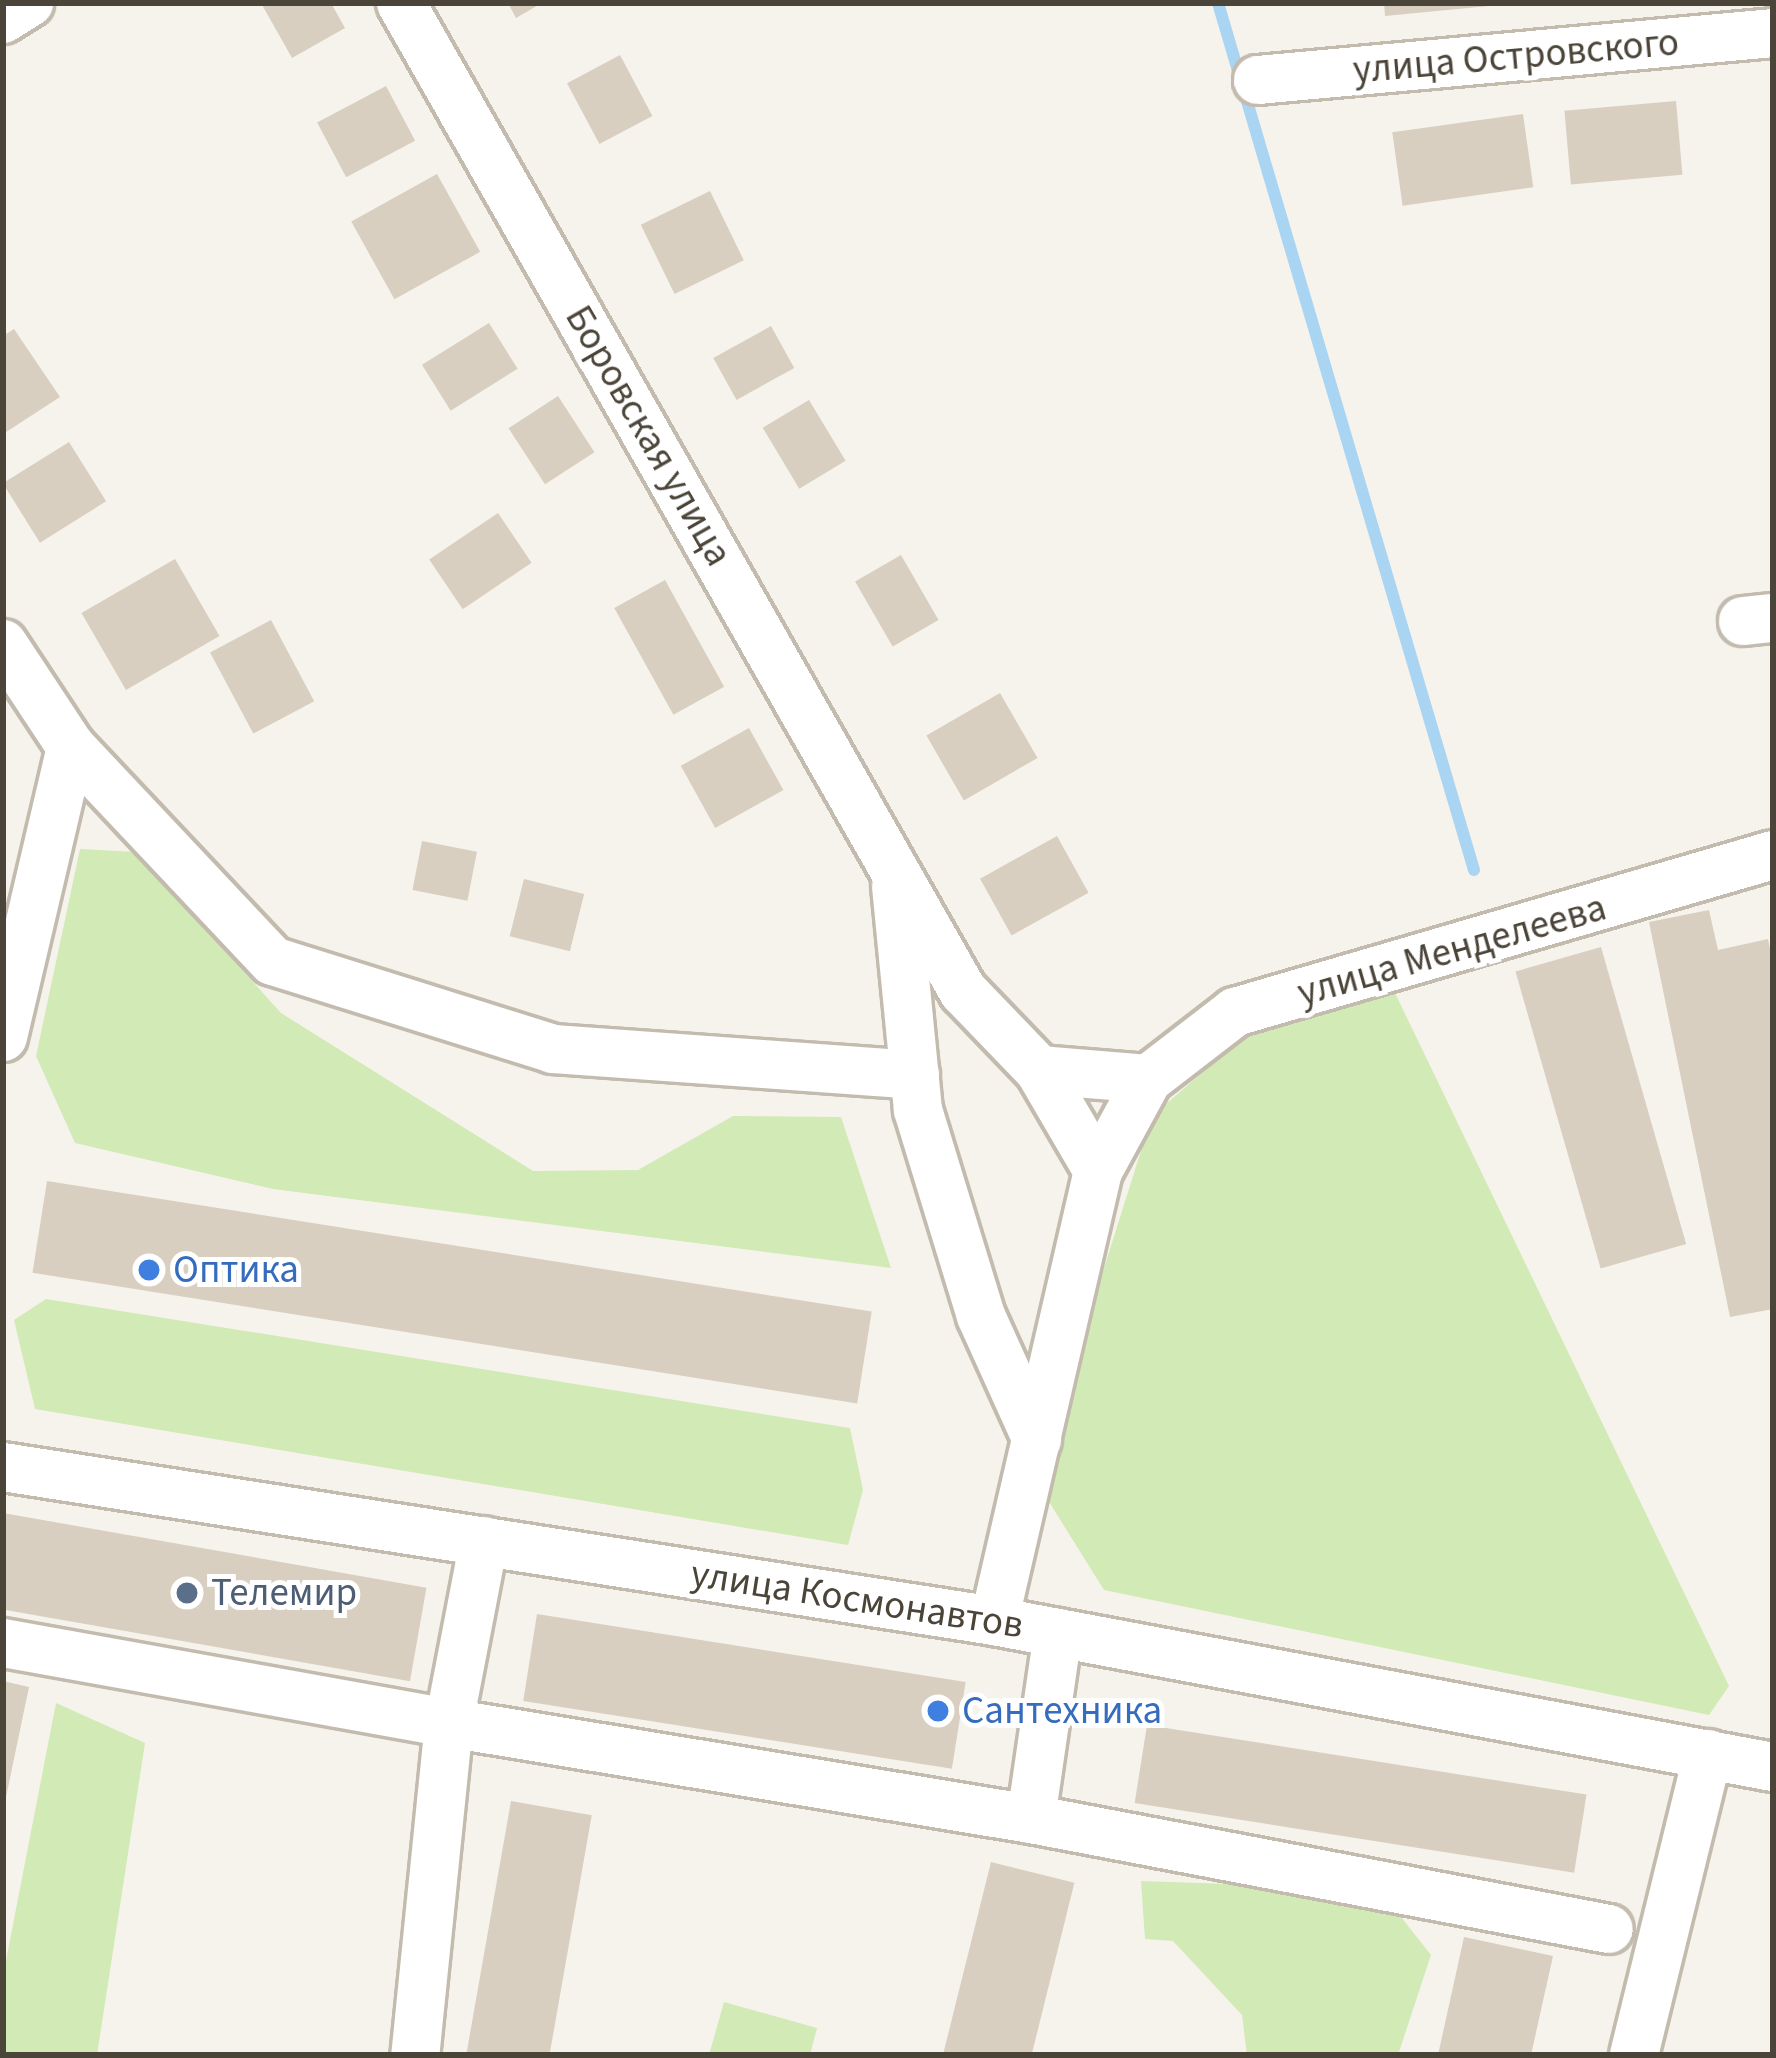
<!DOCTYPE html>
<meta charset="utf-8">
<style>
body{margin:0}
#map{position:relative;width:1776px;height:2058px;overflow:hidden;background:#f6f3ec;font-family:"Source Sans 3",sans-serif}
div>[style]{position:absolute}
.green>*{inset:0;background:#d2eab5}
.stream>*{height:12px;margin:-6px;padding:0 6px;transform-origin:6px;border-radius:6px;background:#a9d4f2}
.building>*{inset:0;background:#d8cfc1;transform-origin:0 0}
.roads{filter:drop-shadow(3px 0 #c2bbae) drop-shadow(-3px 0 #c2bbae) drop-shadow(0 3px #c2bbae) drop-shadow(0 -3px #c2bbae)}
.minor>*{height:48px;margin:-24px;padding:0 24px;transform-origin:24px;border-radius:24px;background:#fff}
.dots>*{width:33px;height:33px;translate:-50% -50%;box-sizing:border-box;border:6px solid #fff;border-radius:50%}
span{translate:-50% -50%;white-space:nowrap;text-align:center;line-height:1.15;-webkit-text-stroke:10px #fff;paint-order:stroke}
.street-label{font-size:39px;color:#4b4439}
.shop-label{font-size:39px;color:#366cbe}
.left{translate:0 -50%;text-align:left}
.service-label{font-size:39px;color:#4e5e75}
.frame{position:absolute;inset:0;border:6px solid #4b4439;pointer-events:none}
</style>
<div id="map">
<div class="green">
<i style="clip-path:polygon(80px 849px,136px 852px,281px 1013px,533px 1171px,638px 1170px,733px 1116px,841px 1117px,891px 1268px,273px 1189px,75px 1143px,36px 1056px)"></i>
<i style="clip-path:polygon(1395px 993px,1729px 1686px,1709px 1715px,1104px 1590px,1046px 1497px,1086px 1325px,1152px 1116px,1246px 1035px)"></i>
<i style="clip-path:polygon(46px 1299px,850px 1428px,863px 1490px,848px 1545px,35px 1409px,14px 1320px)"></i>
<i style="clip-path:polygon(56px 1703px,145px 1743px,97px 2055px,3px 2055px,3px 1976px)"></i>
<i style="clip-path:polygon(1141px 1881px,1379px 1889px,1431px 1955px,1398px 2055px,1247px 2055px,1242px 2015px,1173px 1941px,1145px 1939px)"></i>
<i style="clip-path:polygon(724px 2002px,817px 2028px,810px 2055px,709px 2055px)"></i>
</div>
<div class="stream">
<i style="left:1218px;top:3px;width:904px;rotate:73.55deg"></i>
</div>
<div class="building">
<i style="clip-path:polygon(261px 3px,331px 3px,345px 28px,292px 58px)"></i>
<i style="clip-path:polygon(508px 3px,542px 3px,516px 18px)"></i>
<i style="clip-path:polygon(1384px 3px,1489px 3px,1489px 6px,1385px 16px)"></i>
<i style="left:620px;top:55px;width:69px;height:60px;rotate:62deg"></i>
<i style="left:386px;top:86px;width:62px;height:78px;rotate:62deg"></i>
<i style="left:1676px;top:101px;width:74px;height:112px;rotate:85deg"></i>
<i style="left:1523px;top:114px;width:74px;height:132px;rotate:82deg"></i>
<i style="left:437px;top:174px;width:89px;height:98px;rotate:61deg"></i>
<i style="left:710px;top:191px;width:77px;height:77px;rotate:64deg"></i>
<i style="left:489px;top:323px;width:54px;height:79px;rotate:58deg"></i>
<i style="left:771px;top:326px;width:48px;height:66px;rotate:61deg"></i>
<i style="clip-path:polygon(14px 329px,60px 397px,3px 434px,3px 336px)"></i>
<i style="left:558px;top:396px;width:67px;height:59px;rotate:57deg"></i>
<i style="left:809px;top:400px;width:71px;height:54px;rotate:59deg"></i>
<i style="left:69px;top:442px;width:70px;height:78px;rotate:58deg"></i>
<i style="left:498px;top:513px;width:60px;height:83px;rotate:56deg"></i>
<i style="left:901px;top:555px;width:75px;height:53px;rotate:60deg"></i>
<i style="left:175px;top:559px;width:89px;height:108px;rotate:60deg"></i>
<i style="left:665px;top:580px;width:122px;height:58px;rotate:61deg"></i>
<i style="left:271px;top:620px;width:92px;height:69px;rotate:62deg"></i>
<i style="left:1000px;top:693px;width:75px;height:85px;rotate:60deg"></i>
<i style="left:749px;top:728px;width:71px;height:78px;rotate:61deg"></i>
<i style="left:1057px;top:836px;width:65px;height:88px;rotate:61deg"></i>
<i style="left:422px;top:841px;width:56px;height:50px;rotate:11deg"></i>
<i style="left:524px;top:879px;width:62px;height:59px;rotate:14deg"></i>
<i style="clip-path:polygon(1709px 910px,1718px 950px,1768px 939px,1773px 963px,1773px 1309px,1730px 1317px,1649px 922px)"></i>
<i style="left:1601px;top:947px;width:309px;height:89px;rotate:74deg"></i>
<i style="left:47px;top:1181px;width:835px;height:93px;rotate:9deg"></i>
<i style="left:3px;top:1513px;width:430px;height:95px;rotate:10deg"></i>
<i style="left:537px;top:1614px;width:434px;height:88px;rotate:9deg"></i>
<i style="clip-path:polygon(3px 1681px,29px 1687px,5px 1802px,3px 1802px)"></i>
<i style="left:1147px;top:1725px;width:445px;height:79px;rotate:9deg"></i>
<i style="left:511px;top:1801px;width:82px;height:258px;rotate:10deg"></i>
<i style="left:991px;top:1862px;width:86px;height:199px;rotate:14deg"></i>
<i style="clip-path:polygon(1464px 1937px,1553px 1956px,1531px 2055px,1438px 2055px)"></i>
</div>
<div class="roads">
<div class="minor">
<i style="left:401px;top:3px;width:1137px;rotate:60.37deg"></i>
<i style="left:963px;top:991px;width:110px;rotate:46.1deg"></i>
<i style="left:1039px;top:1070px;width:117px;rotate:59.7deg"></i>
<i style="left:1098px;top:1171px;width:462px;rotate:103deg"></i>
<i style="left:3px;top:19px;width:31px;rotate:-32deg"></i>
<i style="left:1258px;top:80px;width:517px;rotate:-5.21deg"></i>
<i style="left:1743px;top:621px;width:30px;rotate:-6deg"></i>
<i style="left:3px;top:644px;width:123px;rotate:56.6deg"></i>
<i style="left:71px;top:747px;width:294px;rotate:46.7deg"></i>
<i style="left:273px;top:961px;width:294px;rotate:17.4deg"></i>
<i style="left:553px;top:1049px;width:363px;rotate:4.1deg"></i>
<i style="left:896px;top:886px;width:225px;rotate:84.4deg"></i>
<i style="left:918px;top:1110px;width:215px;rotate:73deg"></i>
<i style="left:981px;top:1316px;width:136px;rotate:65.7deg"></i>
<i style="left:3px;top:1037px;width:298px;rotate:-76.8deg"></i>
<i style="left:1039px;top:1070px;width:109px;rotate:4.7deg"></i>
<i style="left:1098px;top:1171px;width:105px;rotate:-61.5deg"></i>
<i style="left:1148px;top:1079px;width:110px;rotate:-37.6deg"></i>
<i style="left:1235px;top:1012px;width:560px;rotate:-16.27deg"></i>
<i style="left:3px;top:1467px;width:1003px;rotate:8.83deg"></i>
<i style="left:994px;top:1621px;width:793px;rotate:10.62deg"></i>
<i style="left:484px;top:1541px;width:185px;rotate:100.9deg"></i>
<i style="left:449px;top:1723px;width:590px;rotate:9.37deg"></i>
<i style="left:1058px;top:1633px;width:188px;rotate:98.3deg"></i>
<i style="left:1031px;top:1819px;width:588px;rotate:10.78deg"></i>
<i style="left:3px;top:1643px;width:453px;rotate:10.2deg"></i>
<i style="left:449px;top:1723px;width:334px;rotate:95.8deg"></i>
<i style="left:1634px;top:2055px;width:310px;rotate:-76.2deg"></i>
</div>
</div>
<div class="dots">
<i style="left:149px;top:1270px;background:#3f7fe0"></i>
<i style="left:187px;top:1593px;background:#5c6f8a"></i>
<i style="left:938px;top:1711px;background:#3f7fe0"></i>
</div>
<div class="street-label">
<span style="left:1516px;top:57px;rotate:-5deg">улица Островского</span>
<span style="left:648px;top:436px;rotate:60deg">Боровская улица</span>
<span style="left:1452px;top:951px;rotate:-16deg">улица Менделеева</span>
<span style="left:857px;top:1600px;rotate:9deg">улица Космонавтов</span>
</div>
<div class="shop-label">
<span class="left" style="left:173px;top:1270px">Оптика</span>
<span class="left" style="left:962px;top:1711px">Сантехника</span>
</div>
<div class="service-label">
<span class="left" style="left:211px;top:1593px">Телемир</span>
</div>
<div class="frame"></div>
</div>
